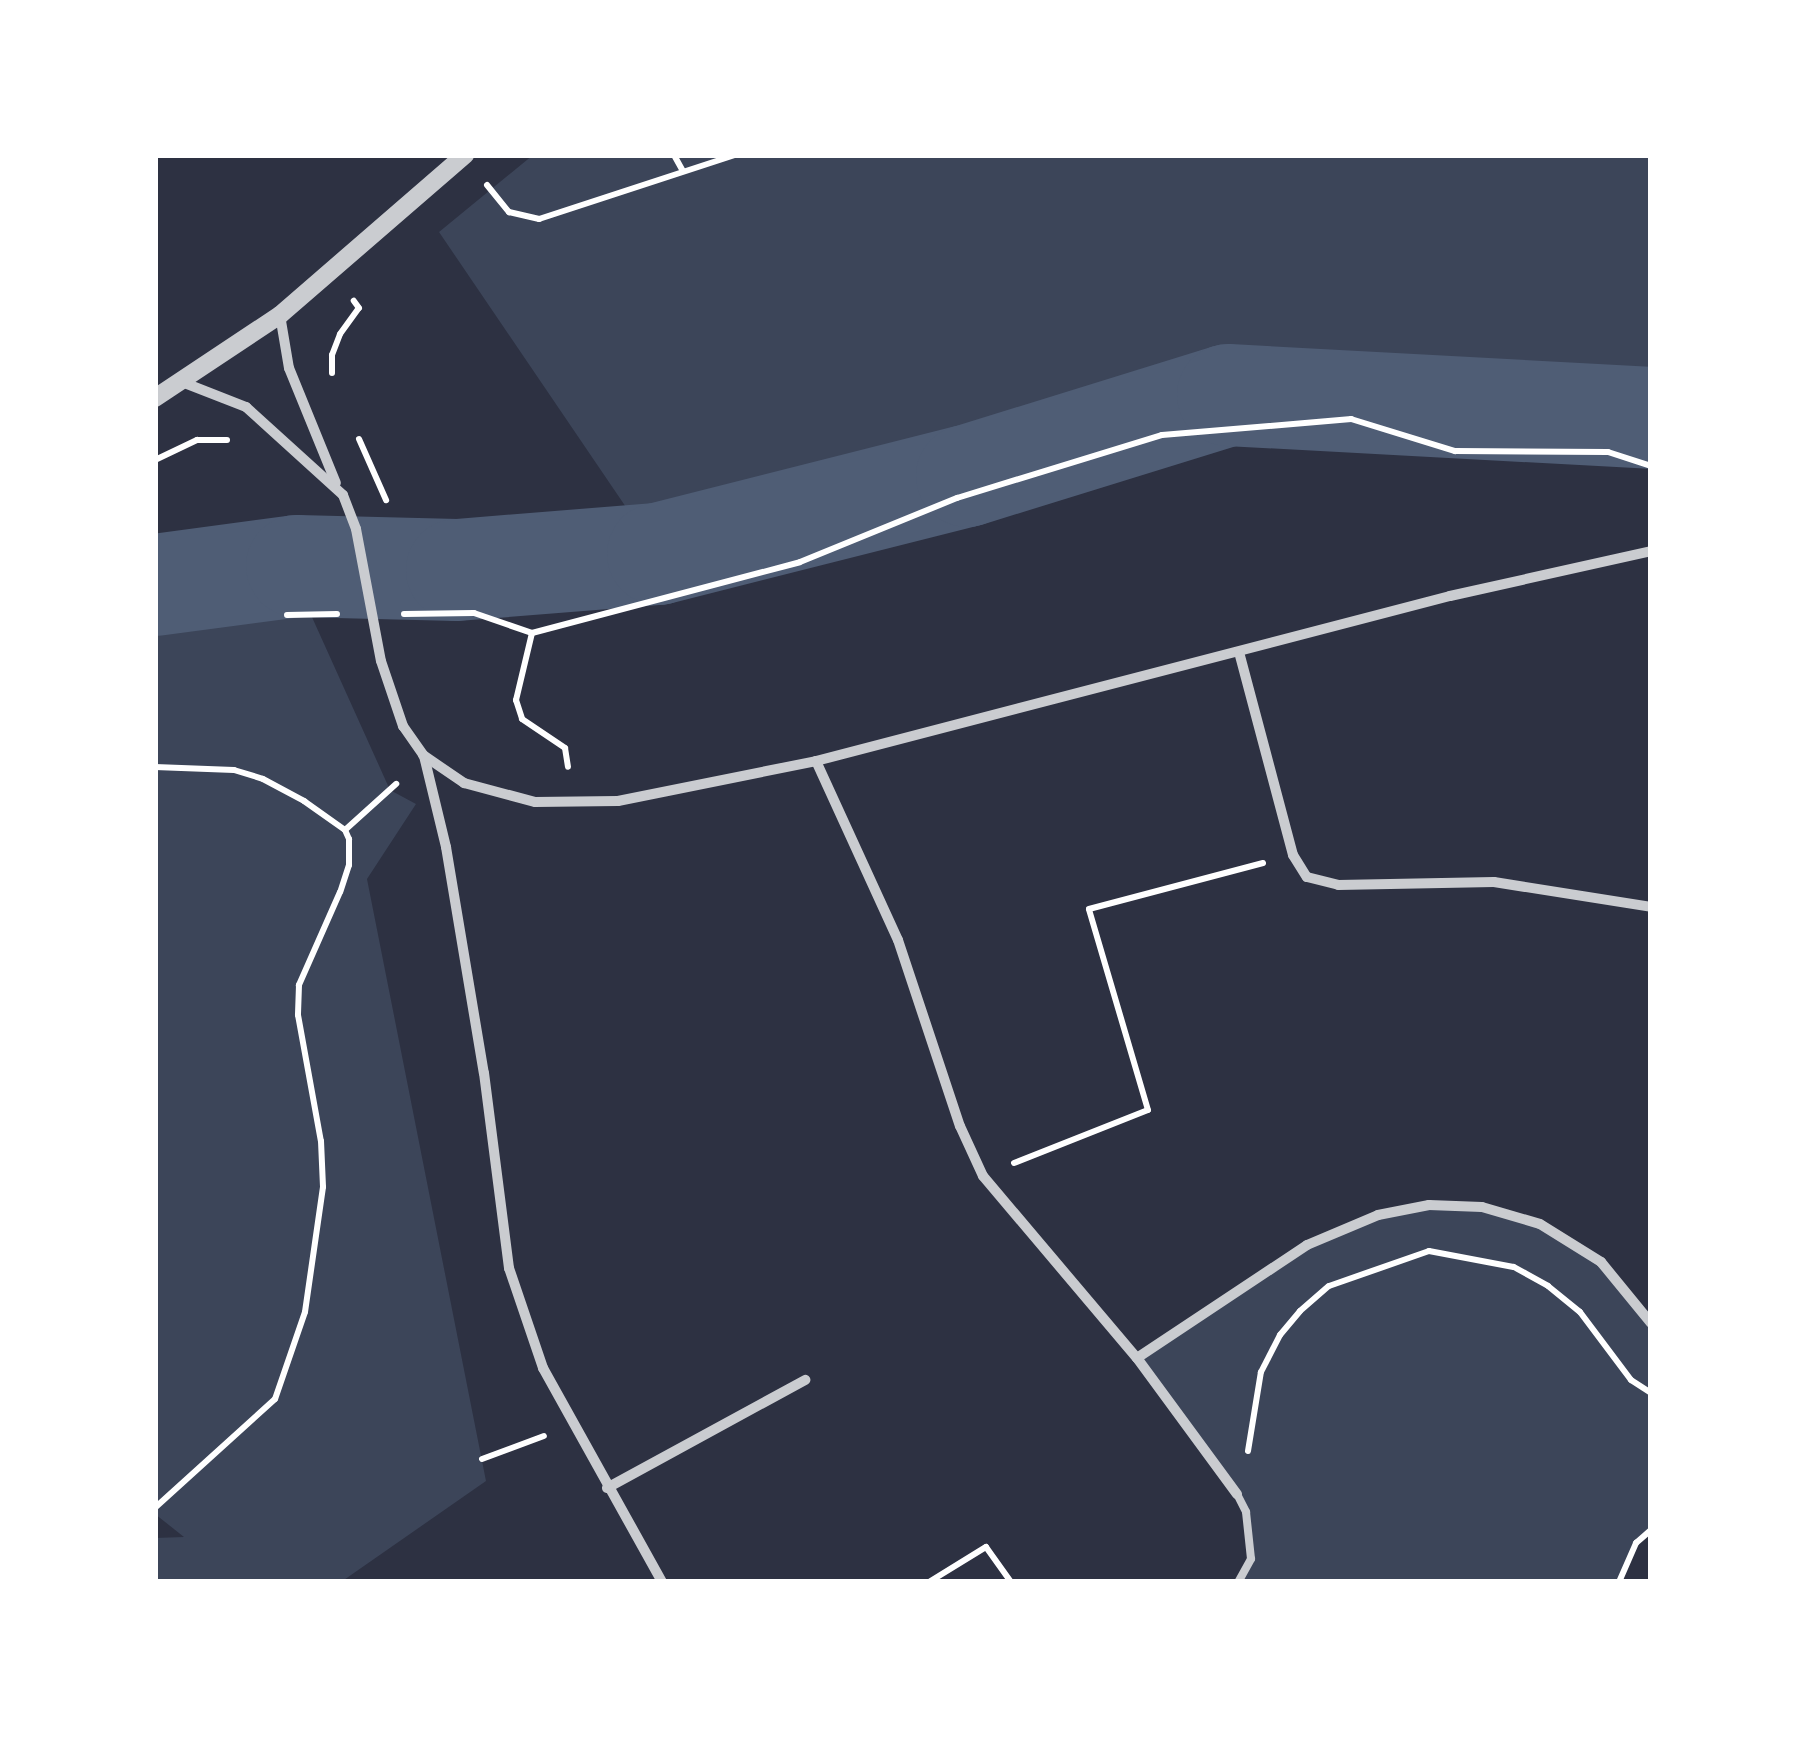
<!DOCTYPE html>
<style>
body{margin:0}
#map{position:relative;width:1806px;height:1737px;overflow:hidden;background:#2d3142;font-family:"Fira Sans Condensed",sans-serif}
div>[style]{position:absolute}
.green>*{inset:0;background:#3c4559}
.river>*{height:102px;margin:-51px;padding:0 51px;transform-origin:51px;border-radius:51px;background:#4f5d75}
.path>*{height:6px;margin:-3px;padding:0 3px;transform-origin:3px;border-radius:3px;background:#fff}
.service>*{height:8px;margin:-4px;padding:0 4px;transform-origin:4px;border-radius:4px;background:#caccd0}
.minor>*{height:10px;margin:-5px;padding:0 5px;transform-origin:5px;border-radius:5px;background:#caccd0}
.tertiary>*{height:18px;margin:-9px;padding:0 9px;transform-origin:9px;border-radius:9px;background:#caccd0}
span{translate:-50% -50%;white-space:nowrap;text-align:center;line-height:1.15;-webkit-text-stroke:10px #fff;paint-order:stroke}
.frame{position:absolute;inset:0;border:158px solid #fff;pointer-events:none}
</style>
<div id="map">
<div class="green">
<i style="clip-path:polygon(533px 155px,1651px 155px,1651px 405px,1224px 384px,1130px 406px,962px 462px,649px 541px,439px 232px)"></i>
<i style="clip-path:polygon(302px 595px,390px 790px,416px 804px,367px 879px,486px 1481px,341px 1582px,155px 1582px,155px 1538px,184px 1537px,155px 1514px,155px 623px)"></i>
<i style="clip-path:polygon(1429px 1205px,1482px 1207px,1540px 1224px,1600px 1262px,1651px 1323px,1651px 1530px,1636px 1543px,1619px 1582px,1238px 1582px,1251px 1559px,1246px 1512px,1137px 1358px,1307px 1245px,1378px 1215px)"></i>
</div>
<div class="river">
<i style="left:155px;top:585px;width:143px;rotate:-7.6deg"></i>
<i style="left:297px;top:566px;width:160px;rotate:1.4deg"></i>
<i style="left:457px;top:570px;width:202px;rotate:-4.6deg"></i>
<i style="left:658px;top:554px;width:319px;rotate:-14.2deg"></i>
<i style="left:967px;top:476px;width:273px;rotate:-17.2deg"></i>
<i style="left:1228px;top:395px;width:424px;rotate:3.1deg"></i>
</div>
<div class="path">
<i style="left:674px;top:155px;width:18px;rotate:61deg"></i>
<i style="left:487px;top:185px;width:35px;rotate:51deg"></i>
<i style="left:509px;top:212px;width:31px;rotate:13deg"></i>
<i style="left:539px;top:219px;width:206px;rotate:-18.1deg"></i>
<i style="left:332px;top:373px;width:18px;rotate:-90deg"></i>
<i style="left:332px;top:355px;width:22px;rotate:-69deg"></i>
<i style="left:340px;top:334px;width:32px;rotate:-54deg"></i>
<i style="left:359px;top:308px;width:9px;rotate:-126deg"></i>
<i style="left:359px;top:439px;width:67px;rotate:66.1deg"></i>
<i style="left:155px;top:460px;width:47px;rotate:-25.5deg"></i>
<i style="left:197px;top:440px;width:30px"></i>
<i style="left:404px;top:614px;width:70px;rotate:-0.8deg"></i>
<i style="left:474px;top:613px;width:61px;rotate:19deg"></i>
<i style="left:532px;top:633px;width:277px;rotate:-14.8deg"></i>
<i style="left:800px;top:562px;width:170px;rotate:-22.2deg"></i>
<i style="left:957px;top:498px;width:214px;rotate:-17.1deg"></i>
<i style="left:1162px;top:435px;width:190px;rotate:-4.8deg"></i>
<i style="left:1351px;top:419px;width:109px;rotate:17.1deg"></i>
<i style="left:1455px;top:451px;width:153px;rotate:0.4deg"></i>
<i style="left:1608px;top:452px;width:45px;rotate:18deg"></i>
<i style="left:287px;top:615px;width:50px;rotate:-1.1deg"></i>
<i style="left:532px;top:633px;width:69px;rotate:103.4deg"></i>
<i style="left:516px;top:700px;width:20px;rotate:72deg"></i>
<i style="left:522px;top:719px;width:52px;rotate:34deg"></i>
<i style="left:565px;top:748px;width:19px;rotate:81deg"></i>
<i style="left:155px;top:767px;width:79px;rotate:2.2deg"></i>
<i style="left:234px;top:770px;width:30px;rotate:17deg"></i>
<i style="left:263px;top:779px;width:47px;rotate:28.2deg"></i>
<i style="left:304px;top:801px;width:50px;rotate:35.3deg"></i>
<i style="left:345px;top:830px;width:10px;rotate:66deg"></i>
<i style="left:349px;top:839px;width:26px;rotate:90deg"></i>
<i style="left:349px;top:865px;width:28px;rotate:108deg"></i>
<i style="left:340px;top:892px;width:102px;rotate:113.8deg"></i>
<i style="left:299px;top:985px;width:30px;rotate:92deg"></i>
<i style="left:298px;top:1015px;width:128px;rotate:79.7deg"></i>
<i style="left:321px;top:1141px;width:46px;rotate:87.5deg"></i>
<i style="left:323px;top:1187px;width:126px;rotate:98.2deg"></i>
<i style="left:305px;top:1312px;width:92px;rotate:109deg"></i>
<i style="left:275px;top:1399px;width:162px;rotate:137.8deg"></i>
<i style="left:345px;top:830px;width:69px;rotate:-42deg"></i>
<i style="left:1014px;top:1163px;width:144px;rotate:-21.6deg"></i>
<i style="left:1148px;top:1110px;width:209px;rotate:-106.4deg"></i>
<i style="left:1089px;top:909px;width:180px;rotate:-14.8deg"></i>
<i style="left:1248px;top:1451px;width:80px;rotate:-80.7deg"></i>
<i style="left:1261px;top:1372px;width:42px;rotate:-62.8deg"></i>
<i style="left:1280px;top:1335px;width:31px;rotate:-50deg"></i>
<i style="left:1300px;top:1311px;width:38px;rotate:-41deg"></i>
<i style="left:1329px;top:1286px;width:106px;rotate:-19.3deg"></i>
<i style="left:1429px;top:1251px;width:86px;rotate:10.7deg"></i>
<i style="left:1514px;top:1267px;width:39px;rotate:29deg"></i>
<i style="left:1548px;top:1286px;width:41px;rotate:39.1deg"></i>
<i style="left:1580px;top:1312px;width:85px;rotate:53.1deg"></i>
<i style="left:1631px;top:1380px;width:24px;rotate:33deg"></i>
<i style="left:482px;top:1459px;width:66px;rotate:-20.4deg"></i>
<i style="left:929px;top:1582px;width:67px;rotate:-31.6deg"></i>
<i style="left:986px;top:1547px;width:43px;rotate:54.5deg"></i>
<i style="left:1619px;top:1582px;width:43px;rotate:-66.4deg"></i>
<i style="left:1636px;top:1543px;width:20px;rotate:-41deg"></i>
</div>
<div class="service">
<i style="left:1237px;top:1494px;width:20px;rotate:63deg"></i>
<i style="left:1246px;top:1512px;width:47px;rotate:83.9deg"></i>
<i style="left:1251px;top:1559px;width:26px;rotate:119deg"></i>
</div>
<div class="minor">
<i style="left:280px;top:315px;width:54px;rotate:80.4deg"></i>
<i style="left:289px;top:368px;width:124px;rotate:67.8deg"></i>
<i style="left:182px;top:382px;width:69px;rotate:21.3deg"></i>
<i style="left:246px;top:407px;width:131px;rotate:42.2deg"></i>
<i style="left:343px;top:495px;width:36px;rotate:69deg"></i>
<i style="left:356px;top:529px;width:134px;rotate:79.3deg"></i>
<i style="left:381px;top:661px;width:69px;rotate:71.3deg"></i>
<i style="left:403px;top:726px;width:35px;rotate:55deg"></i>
<i style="left:423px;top:755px;width:50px;rotate:34.3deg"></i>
<i style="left:464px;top:783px;width:73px;rotate:15deg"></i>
<i style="left:535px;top:802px;width:83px;rotate:-0.7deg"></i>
<i style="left:618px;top:801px;width:202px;rotate:-11.4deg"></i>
<i style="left:816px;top:761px;width:655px;rotate:-14.59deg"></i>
<i style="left:1450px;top:596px;width:206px;rotate:-12.6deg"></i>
<i style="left:1239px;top:652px;width:210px;rotate:75.1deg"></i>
<i style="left:1293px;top:855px;width:26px;rotate:58deg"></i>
<i style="left:1307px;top:877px;width:32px;rotate:14deg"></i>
<i style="left:1338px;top:885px;width:156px;rotate:-1.1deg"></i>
<i style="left:1494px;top:882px;width:159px;rotate:9deg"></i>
<i style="left:424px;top:756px;width:94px;rotate:76.4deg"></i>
<i style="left:446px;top:847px;width:229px;rotate:80.5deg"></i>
<i style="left:484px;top:1073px;width:197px;rotate:82.7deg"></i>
<i style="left:509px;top:1268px;width:106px;rotate:71.2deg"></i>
<i style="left:543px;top:1368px;width:245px;rotate:60.9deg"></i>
<i style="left:816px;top:761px;width:197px;rotate:65.4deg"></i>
<i style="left:898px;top:940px;width:196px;rotate:71.6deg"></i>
<i style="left:960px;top:1126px;width:55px;rotate:65.3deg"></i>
<i style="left:983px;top:1176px;width:238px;rotate:49.8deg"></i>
<i style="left:1137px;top:1358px;width:169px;rotate:53.7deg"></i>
<i style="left:1137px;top:1358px;width:204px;rotate:-33.6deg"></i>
<i style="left:1307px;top:1245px;width:77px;rotate:-22.9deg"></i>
<i style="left:1378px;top:1215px;width:52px;rotate:-11.1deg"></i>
<i style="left:1429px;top:1205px;width:53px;rotate:2.2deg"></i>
<i style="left:1482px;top:1207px;width:60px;rotate:16.3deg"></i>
<i style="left:1540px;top:1224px;width:72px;rotate:31.9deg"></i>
<i style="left:1601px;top:1262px;width:79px;rotate:50.7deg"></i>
<i style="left:607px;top:1488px;width:226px;rotate:-28.6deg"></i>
</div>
<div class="tertiary">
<i style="left:155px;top:398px;width:150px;rotate:-33.6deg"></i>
<i style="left:280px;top:315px;width:245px;rotate:-40.9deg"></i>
</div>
<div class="frame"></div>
</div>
